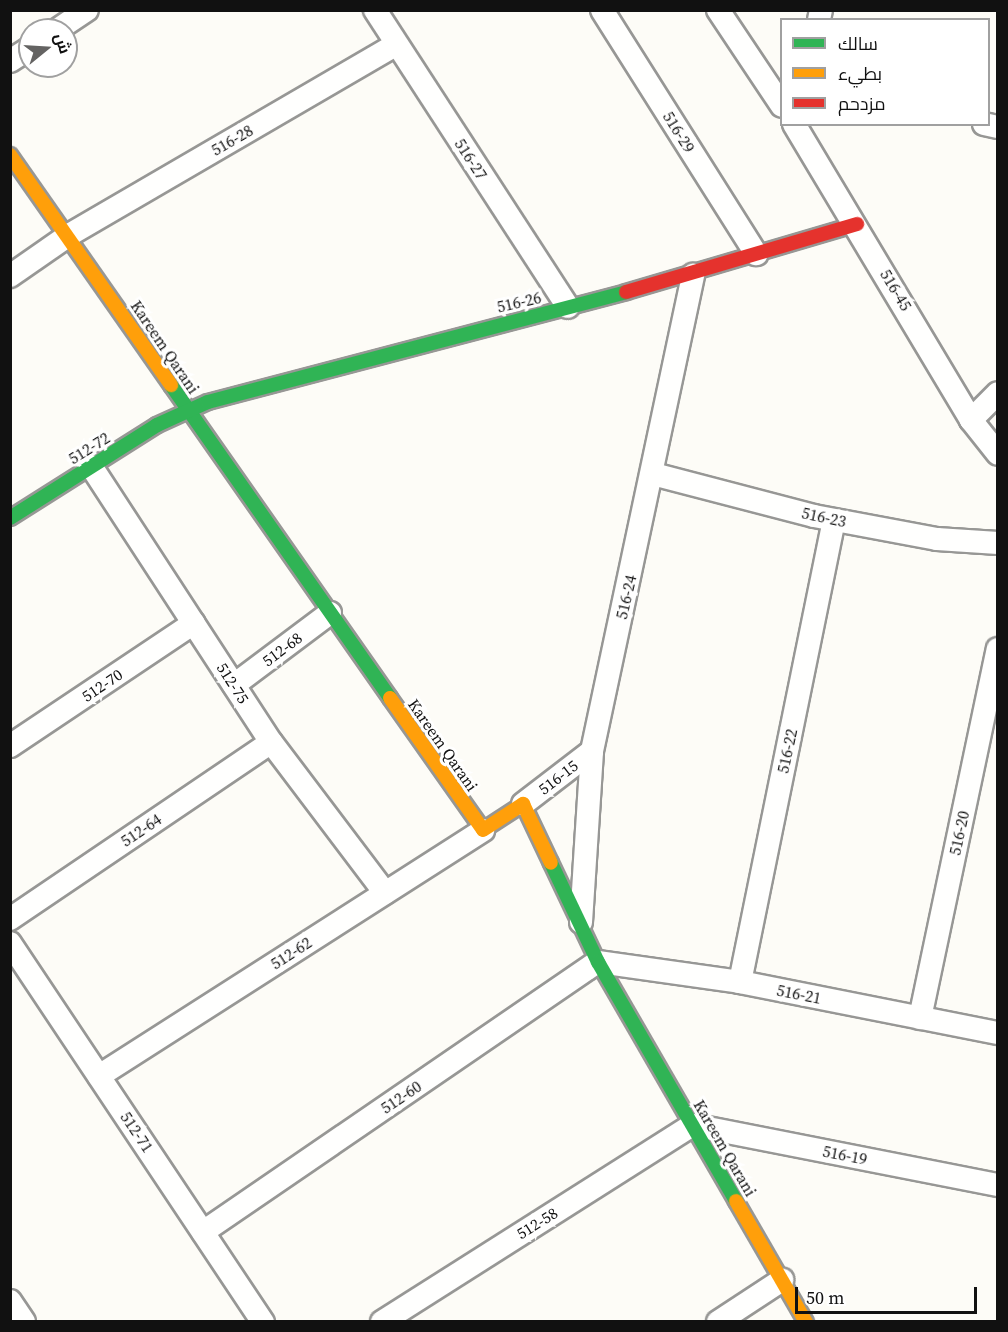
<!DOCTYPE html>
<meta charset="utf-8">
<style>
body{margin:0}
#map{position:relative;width:1008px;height:1332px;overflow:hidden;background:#fdfcf7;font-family:"Source Serif 4",Cairo,serif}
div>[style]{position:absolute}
.roads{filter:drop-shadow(2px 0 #979795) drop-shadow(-2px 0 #979795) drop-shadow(0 2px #979795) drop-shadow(0 -2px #979795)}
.street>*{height:22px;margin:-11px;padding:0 11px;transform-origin:11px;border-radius:11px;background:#fffffe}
.fast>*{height:14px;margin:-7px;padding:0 7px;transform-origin:7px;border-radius:7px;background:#30b455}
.slow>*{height:14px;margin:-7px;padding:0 7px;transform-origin:7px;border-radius:7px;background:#ff9f0a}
.jam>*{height:14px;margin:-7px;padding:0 7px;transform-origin:7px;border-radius:7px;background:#e5322d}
span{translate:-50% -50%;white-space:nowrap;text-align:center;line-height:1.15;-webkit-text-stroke:6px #fff;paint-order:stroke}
.street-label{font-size:16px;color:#111}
.frame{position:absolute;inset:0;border:12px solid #111;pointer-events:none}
.legend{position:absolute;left:780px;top:18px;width:210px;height:108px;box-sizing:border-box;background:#fff;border:2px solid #a0a0a0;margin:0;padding:8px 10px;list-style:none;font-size:18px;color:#111}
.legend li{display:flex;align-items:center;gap:12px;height:30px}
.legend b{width:30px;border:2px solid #a0a0a0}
.north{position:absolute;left:18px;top:18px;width:60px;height:60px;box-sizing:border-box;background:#fff;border:2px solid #a0a0a0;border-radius:50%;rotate:72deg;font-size:16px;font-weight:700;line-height:24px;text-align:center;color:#111}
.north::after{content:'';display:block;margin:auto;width:21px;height:27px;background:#646362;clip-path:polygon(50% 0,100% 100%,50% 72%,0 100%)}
.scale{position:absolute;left:795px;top:1287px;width:182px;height:27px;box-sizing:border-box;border:3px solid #111;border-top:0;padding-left:8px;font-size:18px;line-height:21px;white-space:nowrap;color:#111;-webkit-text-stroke:4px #fff;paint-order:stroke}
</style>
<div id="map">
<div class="roads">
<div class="street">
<i style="left:375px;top:10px;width:354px;rotate:57deg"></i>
<i style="left:602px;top:10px;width:289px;rotate:57.7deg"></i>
<i style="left:718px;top:10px;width:115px;rotate:56.3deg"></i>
<i style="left:819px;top:20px;width:10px;rotate:-79deg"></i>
<i style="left:57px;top:30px;width:36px;rotate:-34deg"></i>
<i style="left:10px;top:61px;width:24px;rotate:-33deg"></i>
<i style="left:794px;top:124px;width:345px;rotate:59.1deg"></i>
<i style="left:971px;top:420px;width:43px;rotate:51.5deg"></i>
<i style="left:984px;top:124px;width:14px;rotate:12deg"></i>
<i style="left:10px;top:276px;width:72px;rotate:-34.8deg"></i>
<i style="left:69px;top:235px;width:378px;rotate:-30.2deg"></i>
<i style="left:971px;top:420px;width:38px;rotate:-45deg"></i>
<i style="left:91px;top:466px;width:330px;rotate:56.9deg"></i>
<i style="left:271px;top:742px;width:189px;rotate:52.9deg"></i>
<i style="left:653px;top:474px;width:166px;rotate:14.6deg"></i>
<i style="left:814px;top:516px;width:125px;rotate:10.6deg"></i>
<i style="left:937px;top:539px;width:61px;rotate:3.8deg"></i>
<i style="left:234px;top:685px;width:120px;rotate:-36.9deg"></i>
<i style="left:10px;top:746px;width:221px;rotate:-33.8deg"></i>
<i style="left:523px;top:804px;width:87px;rotate:-37.5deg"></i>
<i style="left:10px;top:919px;width:315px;rotate:-34.1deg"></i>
<i style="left:581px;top:922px;width:171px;rotate:-86.3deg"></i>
<i style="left:592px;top:751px;width:487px;rotate:-78deg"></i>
<i style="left:10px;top:943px;width:456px;rotate:56.3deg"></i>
<i style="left:740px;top:982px;width:471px;rotate:-78.5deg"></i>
<i style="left:920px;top:1018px;width:377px;rotate:-78.1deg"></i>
<i style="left:99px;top:1076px;width:456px;rotate:-32.6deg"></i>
<i style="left:203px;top:1232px;width:478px;rotate:-34.4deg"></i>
<i style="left:598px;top:962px;width:143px;rotate:8deg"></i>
<i style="left:740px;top:982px;width:263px;rotate:11.2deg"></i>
<i style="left:10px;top:1301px;width:25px;rotate:56deg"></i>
<i style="left:382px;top:1322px;width:367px;rotate:-32.4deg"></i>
<i style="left:692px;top:1125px;width:312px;rotate:11.1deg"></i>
<i style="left:718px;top:1322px;width:77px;rotate:-33.3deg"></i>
</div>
<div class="fast">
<i style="left:171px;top:385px;width:382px;rotate:55deg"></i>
<i style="left:10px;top:518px;width:174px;rotate:-32.3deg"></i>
<i style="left:157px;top:425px;width:56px;rotate:-24.3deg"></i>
<i style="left:208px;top:402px;width:432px;rotate:-14.7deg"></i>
<i style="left:551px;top:863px;width:110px;rotate:64.6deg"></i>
<i style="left:598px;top:962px;width:276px;rotate:60deg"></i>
</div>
<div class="slow">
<i style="left:10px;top:155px;width:281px;rotate:55deg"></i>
<i style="left:390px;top:698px;width:161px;rotate:54.8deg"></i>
<i style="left:483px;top:830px;width:48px;rotate:-33deg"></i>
<i style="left:523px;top:804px;width:65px;rotate:64.6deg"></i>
<i style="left:736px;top:1201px;width:140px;rotate:60deg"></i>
</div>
<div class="jam">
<i style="left:626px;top:292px;width:241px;rotate:-16.4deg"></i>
</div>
</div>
<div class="street-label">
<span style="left:679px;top:132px;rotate:58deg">516-29</span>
<span style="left:232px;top:140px;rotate:-30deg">516-28</span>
<span style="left:471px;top:159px;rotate:57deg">516-27</span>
<span style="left:896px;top:290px;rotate:59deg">516-45</span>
<span style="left:519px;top:302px;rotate:-13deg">516-26</span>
<span style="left:165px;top:347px;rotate:56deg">Kareem Qarani</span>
<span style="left:89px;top:448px;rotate:-32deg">512-72</span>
<span style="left:824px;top:517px;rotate:12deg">516-23</span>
<span style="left:626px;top:597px;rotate:-77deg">516-24</span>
<span style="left:282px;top:649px;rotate:-37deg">512-68</span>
<span style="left:233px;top:683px;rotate:57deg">512-75</span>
<span style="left:102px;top:685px;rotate:-34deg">512-70</span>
<span style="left:443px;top:745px;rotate:55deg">Kareem Qarani</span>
<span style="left:787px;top:751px;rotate:-78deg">516-22</span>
<span style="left:558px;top:777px;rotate:-38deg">516-15</span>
<span style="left:141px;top:830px;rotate:-34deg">512-64</span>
<span style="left:959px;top:833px;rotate:-78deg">516-20</span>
<span style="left:291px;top:953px;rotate:-33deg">512-62</span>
<span style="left:799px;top:994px;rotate:11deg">516-21</span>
<span style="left:401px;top:1097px;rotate:-34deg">512-60</span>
<span style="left:137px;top:1132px;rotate:56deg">512-71</span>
<span style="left:725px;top:1148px;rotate:60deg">Kareem Qarani</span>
<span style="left:845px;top:1155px;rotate:11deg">516-19</span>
<span style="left:537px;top:1223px;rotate:-32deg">512-58</span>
</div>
<div class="frame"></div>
<ul class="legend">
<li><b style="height:8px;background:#30b455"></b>سالك</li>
<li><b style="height:8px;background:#ff9f0a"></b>بطيء</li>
<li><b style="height:8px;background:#e5322d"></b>مزدحم</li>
</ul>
<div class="north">ش</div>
<div class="scale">50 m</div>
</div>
